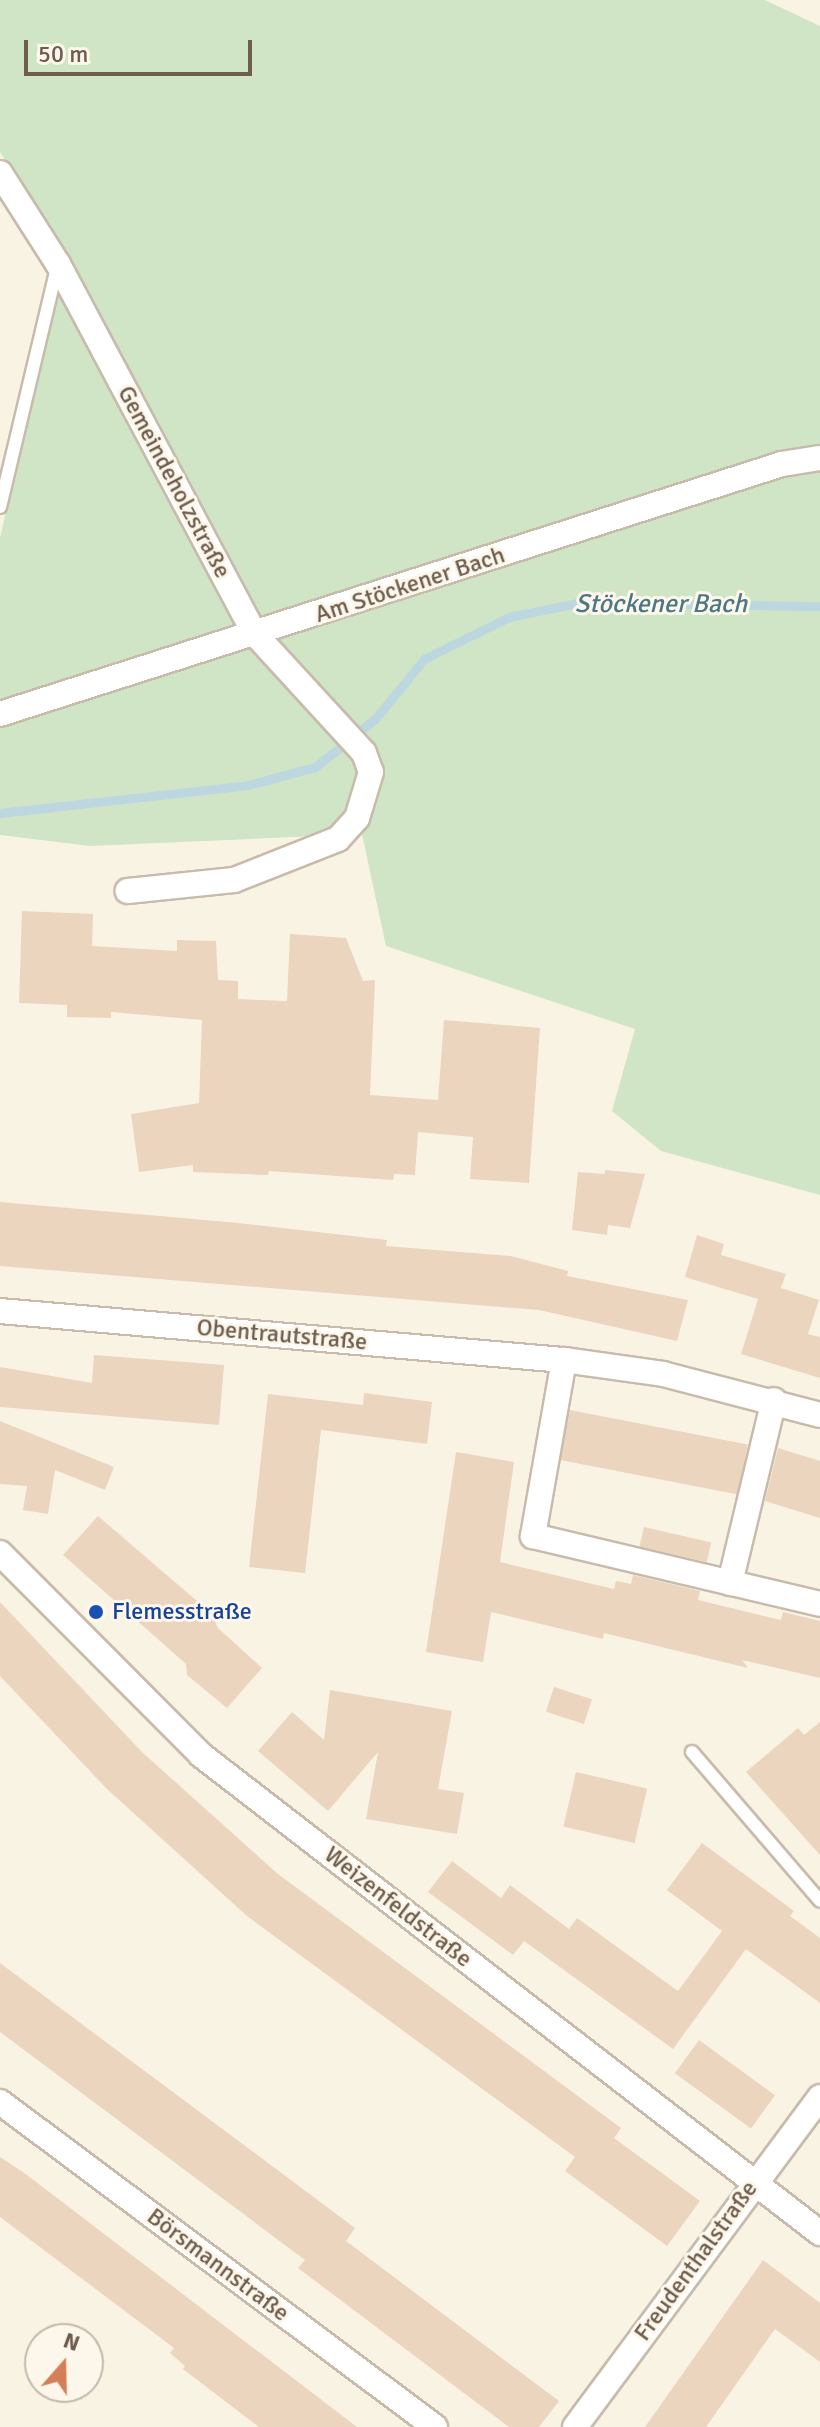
<!DOCTYPE html>
<meta charset="utf-8">
<style>
body{margin:0}
#map{position:relative;width:820px;height:2427px;overflow:hidden;background:#f9f3e4;font-family:Signika,sans-serif}
div>[style]{position:absolute}
.green>*{inset:0;background:#cfe5c5}
.stream>*{height:9px;margin:-4.5px;padding:0 4.5px;transform-origin:4.5px;border-radius:4.5px;background:#bcd7e0}
.building>*{inset:0;background:#ebd5bf;transform-origin:0 0}
.roads{filter:drop-shadow(2px 0 #c8bbac) drop-shadow(-2px 0 #c8bbac) drop-shadow(0 2px #c8bbac) drop-shadow(0 -2px #c8bbac)}
.service>*{height:12px;margin:-6px;padding:0 6px;transform-origin:6px;border-radius:6px;background:#fff}
.minor>*{height:24px;margin:-12px;padding:0 12px;transform-origin:12px;border-radius:12px;background:#fff}
.dots>*{width:22px;height:22px;translate:-50% -50%;box-sizing:border-box;border:4px solid #fcf7ea;border-radius:50%}
span{translate:-50% -50%;white-space:nowrap;text-align:center;line-height:1.15;-webkit-text-stroke:6px #fcf7ea;paint-order:stroke}
.street-label{font-size:24px;color:#6e5c4d}
.transit-label{font-size:24px;color:#164399}
.left{translate:0 -50%;text-align:left}
.water-label{font-size:26px;color:#4d7785;font-style:italic}
.north{position:absolute;left:24px;top:2323px;width:80px;height:80px;box-sizing:border-box;background:#fcf7ea;border:2px solid #c3b9ab;border-radius:50%;rotate:20deg;font-size:22px;font-weight:700;line-height:32px;text-align:center;color:#6e5c4d}
.north::after{content:'';display:block;margin:auto;width:28px;height:36px;background:#d47f58;clip-path:polygon(50% 0,100% 100%,50% 72%,0 100%)}
.scale{position:absolute;left:24px;top:40px;width:228px;height:36px;box-sizing:border-box;border:4px solid #6e5c4d;border-top:0;padding-left:10px;font-size:24px;line-height:28px;white-space:nowrap;color:#6e5c4d;-webkit-text-stroke:6px #fcf7ea;paint-order:stroke}
</style>
<div id="map">
<div class="green">
<i style="clip-path:polygon(0 0,765px 0,820px 26px,820px 1195px,661px 1151px,612px 1111px,635px 1029px,386px 946px,362px 834px,90px 846px,0 835px,0 538px,65px 250px,0 152px)"></i>
</div>
<div class="stream">
<i style="left:355px;top:735px;width:27px;rotate:-39deg"></i>
<i style="left:376px;top:718px;width:76px;rotate:-50.9deg"></i>
<i style="left:424px;top:659px;width:95px;rotate:-26.3deg"></i>
<i style="left:509px;top:617px;width:75px;rotate:-11.6deg"></i>
<i style="left:582px;top:602px;width:238px;rotate:1deg"></i>
<i style="left:0;top:813px;width:250px;rotate:-6.4deg"></i>
<i style="left:248px;top:785px;width:69px;rotate:-15deg"></i>
<i style="left:315px;top:767px;width:41px;rotate:-38deg"></i>
</div>
<div class="building">
<i style="clip-path:polygon(22px 911px,93px 914px,92px 946px,177px 951px,177px 940px,216px 941px,218px 980px,238px 981px,238px 999px,287px 1001px,290px 934px,346px 938px,363px 981px,375px 980px,370px 1095px,438px 1100px,444px 1020px,540px 1028px,529px 1183px,470px 1179px,473px 1137px,418px 1132px,415px 1175px,394px 1174px,393px 1180px,269px 1171px,268px 1175px,193px 1172px,193px 1165px,139px 1172px,131px 1114px,199px 1103px,202px 1020px,111px 1012px,111px 1018px,67px 1017px,67px 1005px,19px 1003px)"></i>
<i style="clip-path:polygon(605px 1170px,645px 1174px,630px 1228px,608px 1225px,607px 1235px,572px 1230px,578px 1172px,605px 1174px)"></i>
<i style="clip-path:polygon(0 1202px,239px 1223px,387px 1240px,386px 1246px,511px 1256px,568px 1271px,567px 1276px,688px 1300px,677px 1341px,539px 1310px,0 1266px)"></i>
<i style="clip-path:polygon(697px 1235px,724px 1244px,721px 1255px,786px 1274px,781px 1288px,819px 1300px,808px 1334px,820px 1337px,820px 1378px,741px 1354px,758px 1299px,685px 1277px)"></i>
<i style="clip-path:polygon(94px 1355px,224px 1365px,219px 1425px,0 1407px,0 1367px,92px 1383px)"></i>
<i style="clip-path:polygon(364px 1393px,432px 1402px,427px 1444px,321px 1430px,305px 1573px,249px 1567px,268px 1394px,363px 1405px)"></i>
<i style="left:570px;top:1410px;width:181px;height:51px;rotate:11deg"></i>
<i style="clip-path:polygon(0 1421px,114px 1467px,105px 1490px,55px 1470px,48px 1514px,23px 1510px,27px 1486px,0 1484px)"></i>
<i style="clip-path:polygon(778px 1448px,820px 1461px,820px 1518px,765px 1501px)"></i>
<i style="clip-path:polygon(456px 1452px,514px 1462px,500px 1562px,614px 1589px,616px 1581px,631px 1584px,633px 1575px,700px 1591px,698px 1600px,781px 1620px,783px 1612px,820px 1621px,820px 1678px,742px 1660px,748px 1668px,604px 1633px,603px 1639px,491px 1612px,483px 1662px,426px 1652px)"></i>
<i style="clip-path:polygon(98px 1516px,211px 1613px,218px 1628px,262px 1668px,227px 1708px,187px 1675px,186px 1664px,63px 1555px)"></i>
<i style="left:644px;top:1527px;width:69px;height:20px;rotate:13deg"></i>
<i style="clip-path:polygon(0 1602px,143px 1753px,278px 1874px,621px 2128px,614px 2138px,700px 2201px,667px 2246px,565px 2171px,575px 2157px,247px 1916px,107px 1789px,0 1676px)"></i>
<i style="left:554px;top:1687px;width:40px;height:26px;rotate:18deg"></i>
<i style="clip-path:polygon(330px 1690px,452px 1711px,438px 1789px,464px 1793px,457px 1834px,366px 1819px,378px 1752px,328px 1811px,258px 1751px,292px 1712px,324px 1740px)"></i>
<i style="clip-path:polygon(820px 1722px,820px 1855px,746px 1772px,798px 1728px,804px 1735px)"></i>
<i style="left:576px;top:1772px;width:73px;height:56px;rotate:13deg"></i>
<i style="clip-path:polygon(702px 1843px,794px 1911px,790px 1916px,820px 1938px,820px 2003px,746px 1949px,673px 2049px,524px 1941px,513px 1955px,428px 1892px,452px 1861px,501px 1898px,510px 1885px,569px 1929px,577px 1918px,678px 1991px,722px 1931px,667px 1890px)"></i>
<i style="clip-path:polygon(0 1963px,355px 2228px,346px 2241px,559px 2401px,539px 2427px,509px 2427px,298px 2268px,305px 2260px,0 2032px)"></i>
<i style="left:699px;top:2040px;width:94px;height:41px;rotate:36deg"></i>
<i style="clip-path:polygon(0 2157px,23px 2172px,357px 2427px,259px 2427px,183px 2369px,185px 2366px,170px 2353px,174px 2348px,0 2217px)"></i>
<i style="clip-path:polygon(763px 2260px,820px 2303px,820px 2362px,775px 2329px,706px 2427px,645px 2427px)"></i>
</div>
<div class="roads">
<div class="service">
<i style="left:0;top:507px;width:247px;rotate:-76.6deg"></i>
<i style="left:692px;top:1752px;width:196px;rotate:49.3deg"></i>
</div>
<div class="minor">
<i style="left:0;top:173px;width:108px;rotate:57.5deg"></i>
<i style="left:58px;top:264px;width:419px;rotate:62deg"></i>
<i style="left:255px;top:634px;width:161px;rotate:47.5deg"></i>
<i style="left:364px;top:753px;width:20px;rotate:70deg"></i>
<i style="left:371px;top:772px;width:48px;rotate:106.9deg"></i>
<i style="left:357px;top:818px;width:28px;rotate:132deg"></i>
<i style="left:338px;top:839px;width:112px;rotate:158.5deg"></i>
<i style="left:234px;top:880px;width:107px;rotate:174.1deg"></i>
<i style="left:0;top:714px;width:821px;rotate:-17.73deg"></i>
<i style="left:782px;top:464px;width:38px;rotate:-9deg"></i>
<i style="left:0;top:1311px;width:566px;rotate:4.97deg"></i>
<i style="left:564px;top:1360px;width:100px;rotate:8deg"></i>
<i style="left:663px;top:1374px;width:162px;rotate:14.6deg"></i>
<i style="left:564px;top:1360px;width:179px;rotate:100deg"></i>
<i style="left:533px;top:1536px;width:295px;rotate:13.3deg"></i>
<i style="left:0;top:1553px;width:285px;rotate:45.1deg"></i>
<i style="left:201px;top:1755px;width:782px;rotate:37.68deg"></i>
<i style="left:730px;top:1583px;width:188px;rotate:-76.5deg"></i>
<i style="left:0;top:2102px;width:543px;rotate:36.76deg"></i>
<i style="left:575px;top:2427px;width:411px;rotate:-53.4deg"></i>
</div>
</div>
<div class="dots">
<i style="left:96px;top:1612px;background:#1a4fb4"></i>
</div>
<div class="street-label">
<span style="left:174px;top:482px;rotate:62deg">Gemeindeholzstraße</span>
<span style="left:410px;top:585px;rotate:-18deg">Am Stöckener Bach</span>
<span style="left:282px;top:1335px;rotate:5deg">Obentrautstraße</span>
<span style="left:398px;top:1907px;rotate:38deg">Weizenfeldstraße</span>
<span style="left:696px;top:2261px;rotate:-54deg">Freudenthalstraße</span>
<span style="left:218px;top:2265px;rotate:37deg">Börsmannstraße</span>
</div>
<div class="transit-label">
<span class="left" style="left:112px;top:1612px">Flemesstraße</span>
</div>
<div class="water-label">
<span style="left:661px;top:605px">Stöckener Bach</span>
</div>
<div class="north">N</div>
<div class="scale">50 m</div>
</div>
